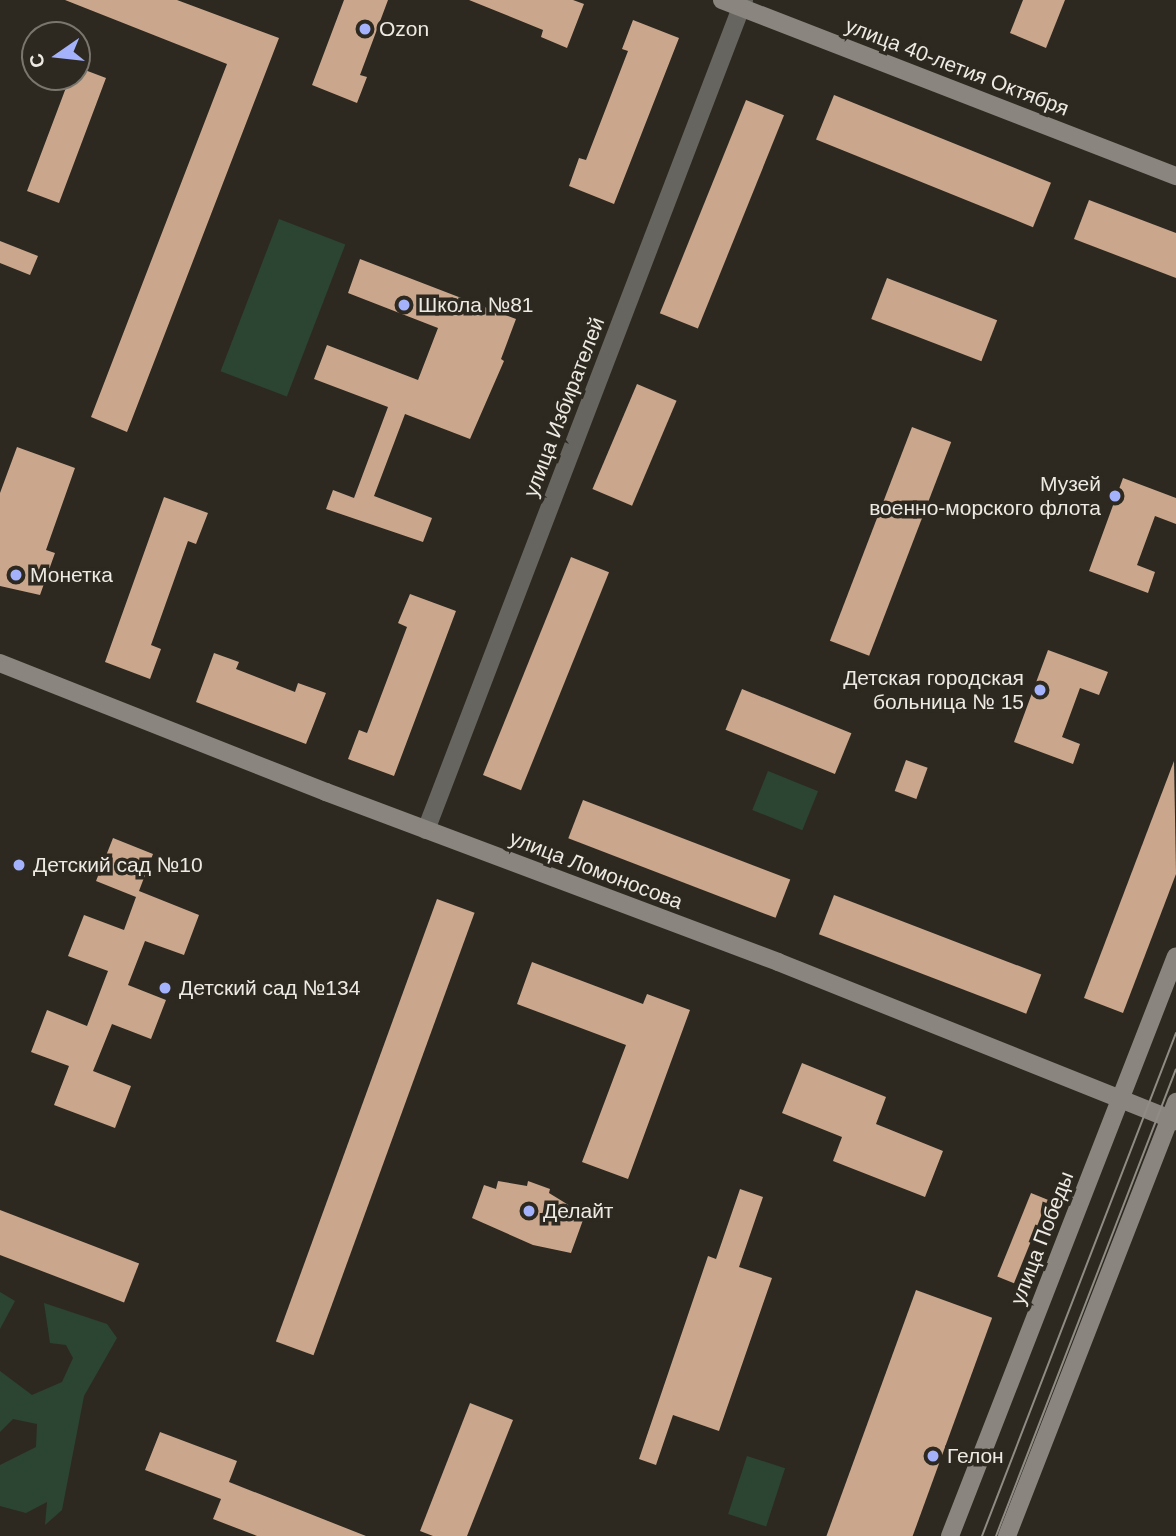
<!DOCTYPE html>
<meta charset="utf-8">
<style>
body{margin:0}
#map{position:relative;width:1176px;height:1536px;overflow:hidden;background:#2d2920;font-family:Arial,sans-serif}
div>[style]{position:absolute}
.green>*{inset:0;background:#2c4533;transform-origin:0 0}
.building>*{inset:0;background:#caa78c;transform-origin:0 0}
.street>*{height:18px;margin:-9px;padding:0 9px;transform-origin:9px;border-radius:9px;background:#676560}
.secondary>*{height:18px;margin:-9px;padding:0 9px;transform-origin:9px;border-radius:9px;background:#8a867f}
.tram>*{height:2px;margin:-1px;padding:0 1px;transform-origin:1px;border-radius:1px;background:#8f8c85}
.dots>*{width:19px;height:19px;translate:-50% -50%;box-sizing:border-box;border:4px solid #2d2920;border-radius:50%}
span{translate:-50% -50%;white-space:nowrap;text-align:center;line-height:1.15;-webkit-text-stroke:7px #2d2920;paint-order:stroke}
.poi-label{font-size:21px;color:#edeae4}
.left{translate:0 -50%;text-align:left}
.right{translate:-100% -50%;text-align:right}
.street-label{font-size:21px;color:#edeae4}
.north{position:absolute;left:21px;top:21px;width:70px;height:70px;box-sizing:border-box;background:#2d2920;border:2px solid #7a766e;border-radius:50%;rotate:256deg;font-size:19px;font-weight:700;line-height:28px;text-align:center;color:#edeae4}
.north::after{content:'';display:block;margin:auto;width:24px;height:32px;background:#a4b2fc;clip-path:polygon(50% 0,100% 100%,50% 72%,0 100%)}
</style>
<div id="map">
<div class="green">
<i style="left:279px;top:219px;width:71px;height:163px;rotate:21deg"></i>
<i style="left:768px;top:771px;width:54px;height:42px;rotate:22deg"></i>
<i style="clip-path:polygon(0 1292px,15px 1301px,0 1329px)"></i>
<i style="clip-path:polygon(44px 1303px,107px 1324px,117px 1338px,84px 1396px,62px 1510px,45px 1525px,47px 1502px,26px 1513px,0 1506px,0 1465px,36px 1447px,37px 1424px,13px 1419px,0 1432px,0 1371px,32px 1395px,62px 1382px,73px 1358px,66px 1345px,50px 1343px)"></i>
<i style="left:747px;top:1456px;width:40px;height:61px;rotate:18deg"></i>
</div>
<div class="building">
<i style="clip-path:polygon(65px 0,177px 0,279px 38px,127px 432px,91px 417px,227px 64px)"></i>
<i style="clip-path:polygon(344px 0,388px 0,360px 75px,367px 77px,357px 103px,312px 85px)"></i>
<i style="clip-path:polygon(469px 0,573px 0,584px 4px,567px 48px,541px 37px,543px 30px)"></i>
<i style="clip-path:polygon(1023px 0,1065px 0,1046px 48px,1010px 33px)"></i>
<i style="clip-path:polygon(633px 20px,679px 38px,614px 204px,569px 186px,579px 158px,586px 160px,628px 51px,622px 49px)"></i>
<i style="clip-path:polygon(77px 67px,106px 78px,59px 203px,27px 191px,70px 77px,77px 77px)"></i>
<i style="left:834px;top:95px;width:234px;height:48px;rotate:22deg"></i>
<i style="left:746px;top:100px;width:41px;height:230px;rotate:22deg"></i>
<i style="clip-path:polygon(1089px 200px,1176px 233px,1176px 278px,1074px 239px)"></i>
<i style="clip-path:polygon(0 241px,38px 256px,30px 275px,0 263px)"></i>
<i style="clip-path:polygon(360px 259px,516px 319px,501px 359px,504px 361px,470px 439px,405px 414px,374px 496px,432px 518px,423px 542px,326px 509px,333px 490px,354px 498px,388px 407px,314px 379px,327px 345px,418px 380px,438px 328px,348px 293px)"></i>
<i style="left:887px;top:278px;width:118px;height:44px;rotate:21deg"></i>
<i style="left:637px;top:384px;width:43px;height:114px;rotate:23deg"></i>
<i style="left:912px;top:427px;width:42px;height:229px;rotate:21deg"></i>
<i style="clip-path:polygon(17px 447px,75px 468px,46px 550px,55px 553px,40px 595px,0 586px,0 493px)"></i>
<i style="clip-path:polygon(1123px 478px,1176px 498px,1176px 524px,1155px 516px,1137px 565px,1155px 572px,1148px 593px,1089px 571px)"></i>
<i style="clip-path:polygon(164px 497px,208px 513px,196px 544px,188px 541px,151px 645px,161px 649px,150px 679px,105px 662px)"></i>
<i style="left:571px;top:557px;width:41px;height:235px;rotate:22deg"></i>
<i style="clip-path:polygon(410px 594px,456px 611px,394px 776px,348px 759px,359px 730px,367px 733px,407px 627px,398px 623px)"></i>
<i style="clip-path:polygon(1048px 650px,1108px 672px,1099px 695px,1080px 688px,1062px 737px,1080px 744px,1073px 764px,1014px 742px)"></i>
<i style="clip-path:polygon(214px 653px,239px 662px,236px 669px,295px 692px,298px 683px,326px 693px,306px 744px,196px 702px)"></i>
<i style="left:742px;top:689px;width:118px;height:44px;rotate:22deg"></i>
<i style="left:906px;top:760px;width:23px;height:33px;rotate:20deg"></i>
<i style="clip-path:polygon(1174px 761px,1176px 874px,1123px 1013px,1084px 998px)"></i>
<i style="left:583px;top:800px;width:222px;height:41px;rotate:21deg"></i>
<i style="clip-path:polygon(113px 838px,153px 854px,139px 891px,199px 915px,184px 955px,145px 941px,128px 985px,166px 1000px,151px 1039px,112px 1024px,93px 1071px,131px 1086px,115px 1128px,54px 1105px,69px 1066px,31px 1052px,47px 1010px,87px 1026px,108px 971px,68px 956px,84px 915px,124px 930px,136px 897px,96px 881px)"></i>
<i style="left:834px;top:895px;width:222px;height:42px;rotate:21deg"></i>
<i style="left:437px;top:899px;width:40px;height:471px;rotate:20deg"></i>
<i style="clip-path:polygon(532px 962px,643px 1004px,647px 994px,690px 1010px,628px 1179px,582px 1162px,626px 1045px,517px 1004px)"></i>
<i style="clip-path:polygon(802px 1063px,886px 1097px,876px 1124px,943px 1151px,925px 1197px,833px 1161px,842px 1137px,782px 1113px)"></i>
<i style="clip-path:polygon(498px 1181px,527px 1186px,528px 1181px,550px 1189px,549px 1193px,575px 1209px,573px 1216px,583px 1220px,571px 1253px,533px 1245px,472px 1218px,484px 1185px,496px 1189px)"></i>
<i style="clip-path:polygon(740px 1189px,763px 1197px,739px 1267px,772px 1278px,719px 1431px,673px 1415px,656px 1465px,639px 1459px,708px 1256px,716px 1259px)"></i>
<i style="left:1031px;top:1193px;width:18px;height:90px;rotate:22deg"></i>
<i style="left:0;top:1210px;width:149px;height:42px;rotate:21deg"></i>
<i style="left:916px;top:1290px;width:81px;height:262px;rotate:20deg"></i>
<i style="clip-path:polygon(470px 1403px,513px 1420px,467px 1536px,433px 1536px,420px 1531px)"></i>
<i style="clip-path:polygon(160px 1432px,237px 1461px,229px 1482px,366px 1536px,257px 1536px,213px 1519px,221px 1499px,145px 1470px)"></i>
</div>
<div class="street">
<i style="left:426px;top:830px;width:889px;rotate:-69.04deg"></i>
</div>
<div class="secondary">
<i style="left:722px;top:0;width:487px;rotate:21.2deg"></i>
<i style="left:0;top:663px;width:351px;rotate:21.6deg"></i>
<i style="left:326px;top:792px;width:483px;rotate:20.6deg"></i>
<i style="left:778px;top:962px;width:429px;rotate:21.8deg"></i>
<i style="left:950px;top:1536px;width:622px;rotate:-68.71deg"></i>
<i style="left:1007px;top:1536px;width:466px;rotate:-68.7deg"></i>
</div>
<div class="tram">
<i style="left:982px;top:1536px;width:539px;rotate:-68.91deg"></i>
<i style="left:996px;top:1536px;width:500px;rotate:-68.92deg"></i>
</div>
<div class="dots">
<i style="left:365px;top:29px;background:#a4b2fc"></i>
<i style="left:404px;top:305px;background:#a4b2fc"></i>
<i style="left:1115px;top:496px;background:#a4b2fc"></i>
<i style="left:16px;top:575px;background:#a4b2fc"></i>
<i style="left:1040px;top:690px;background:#a4b2fc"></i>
<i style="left:19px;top:865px;background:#a4b2fc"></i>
<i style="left:165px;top:988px;background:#a4b2fc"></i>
<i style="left:529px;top:1211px;background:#a4b2fc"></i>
<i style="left:933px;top:1456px;background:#a4b2fc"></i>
</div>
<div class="poi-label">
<span class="left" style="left:379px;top:29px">Ozon</span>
<span class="left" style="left:418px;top:305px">Школа №81</span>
<span class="right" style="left:1101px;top:496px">Музей<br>военно-морского флота</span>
<span class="left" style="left:30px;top:575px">Монетка</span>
<span class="right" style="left:1024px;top:690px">Детская городская<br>больница № 15</span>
<span class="left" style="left:33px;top:865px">Детский сад №10</span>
<span class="left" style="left:179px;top:988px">Детский сад №134</span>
<span class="left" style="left:543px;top:1211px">Делайт</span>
<span class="left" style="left:947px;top:1456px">Гелон</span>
</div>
<div class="street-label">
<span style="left:957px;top:67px;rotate:21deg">улица 40-летия Октября</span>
<span style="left:564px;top:407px;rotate:-69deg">улица Избирателей</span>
<span style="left:596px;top:870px;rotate:21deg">улица Ломоносова</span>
<span style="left:1042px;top:1238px;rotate:-69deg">улица Победы</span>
</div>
<div class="north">С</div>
</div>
